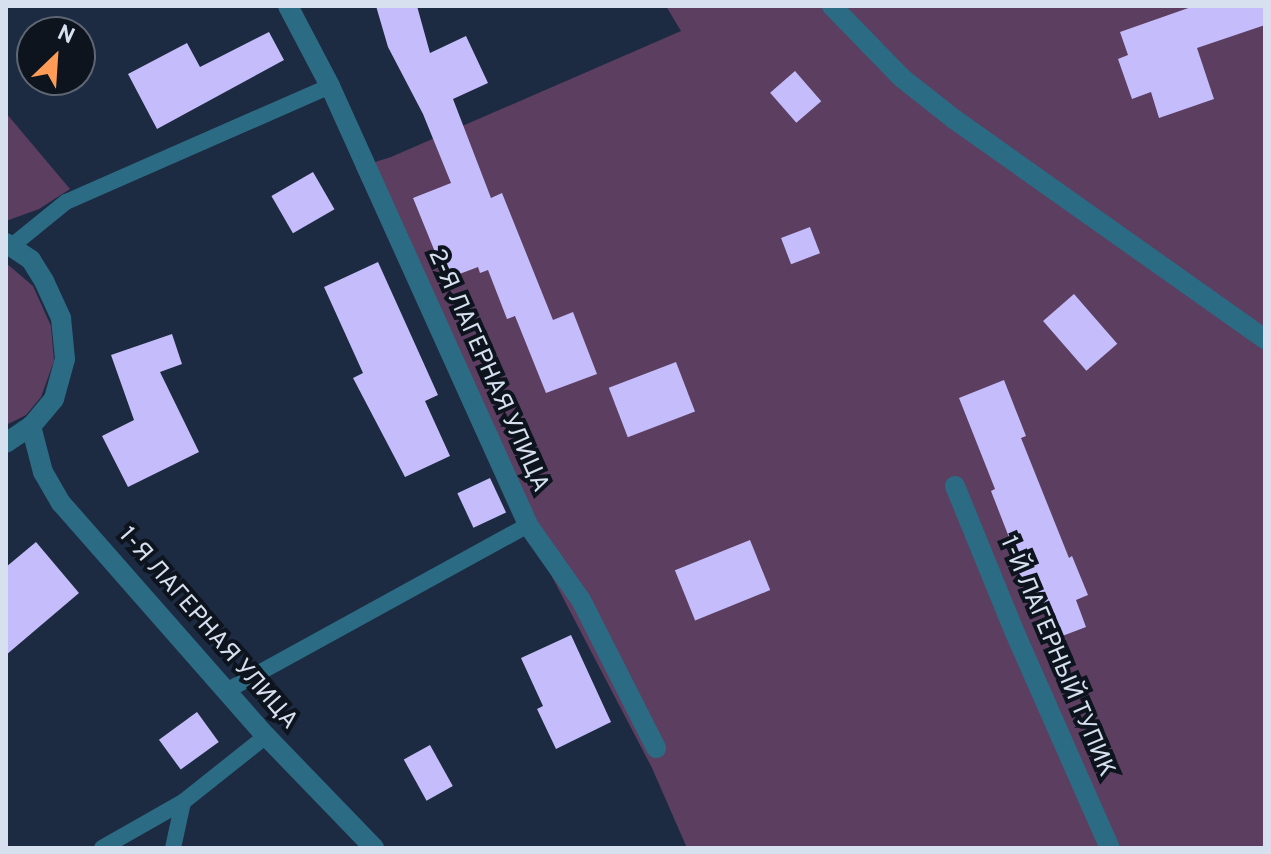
<!DOCTYPE html>
<meta charset="utf-8">
<style>
body{margin:0}
#map{position:relative;width:1271px;height:854px;overflow:hidden;background:#1d2b42;font-family:Overpass,sans-serif}
div>[style]{position:absolute}
.green>*{inset:0;background:#5b3e60}
.building>*{inset:0;background:#c5bdfb;transform-origin:0 0}
.service>*{height:16px;margin:-8px;padding:0 8px;transform-origin:8px;border-radius:8px;background:#2c6b84}
.minor>*{height:20px;margin:-10px;padding:0 10px;transform-origin:10px;border-radius:10px;background:#2c6b84}
span{translate:-50% -50%;white-space:nowrap;text-align:center;line-height:1.15;-webkit-text-stroke:8px #0d141e;paint-order:stroke}
.street-label{font-size:24px;color:#d6e0ef}
.frame{position:absolute;inset:0;border:8px solid #d6e0ef;pointer-events:none}
.north{position:absolute;left:16px;top:16px;width:80px;height:80px;box-sizing:border-box;background:#0d141e;border:2px solid #5d6672;border-radius:50%;rotate:25deg;font-size:22px;font-weight:700;line-height:32px;text-align:center;color:#d6e0ef}
.north::after{content:'';display:block;margin:auto;width:28px;height:36px;background:#fe9c57;clip-path:polygon(50% 0,100% 100%,50% 72%,0 100%)}
</style>
<div id="map">
<div class="green">
<i style="clip-path:polygon(666px 6px,1265px 6px,1265px 848px,687px 848px,652px 768px,525px 525px,356px 168px,391px 157px,681px 31px)"></i>
<i style="clip-path:polygon(6px 113px,70px 189px,39px 209px,6px 221px)"></i>
<i style="clip-path:polygon(6px 263px,33px 286px,51px 326px,54px 361px,41px 397px,26px 415px,6px 425px)"></i>
</div>
<div class="building">
<i style="clip-path:polygon(376px 6px,417px 6px,430px 53px,466px 36px,488px 83px,453px 99px,491px 198px,502px 193px,553px 320px,573px 312px,597px 374px,546px 393px,515px 316px,507px 319px,488px 270px,480px 273px,478px 267px,446px 279px,413px 198px,451px 183px,423px 114px,388px 47px)"></i>
<i style="clip-path:polygon(1194px 6px,1265px 6px,1265px 25px,1197px 48px,1214px 99px,1159px 118px,1151px 92px,1132px 99px,1118px 59px,1128px 55px,1120px 32px)"></i>
<i style="clip-path:polygon(269px 32px,284px 60px,157px 129px,128px 74px,187px 43px,200px 67px)"></i>
<i style="left:795px;top:71px;width:40px;height:33px;rotate:49deg"></i>
<i style="left:313px;top:172px;width:43px;height:48px;rotate:60deg"></i>
<i style="left:810px;top:227px;width:28px;height:31px;rotate:69deg"></i>
<i style="clip-path:polygon(378px 262px,438px 395px,425px 401px,450px 456px,405px 477px,353px 378px,363px 373px,324px 287px)"></i>
<i style="left:1074px;top:294px;width:66px;height:41px;rotate:49deg"></i>
<i style="clip-path:polygon(172px 334px,182px 364px,160px 372px,199px 452px,128px 487px,102px 436px,134px 420px,111px 355px)"></i>
<i style="left:676px;top:362px;width:53px;height:72px;rotate:69deg"></i>
<i style="clip-path:polygon(1004px 380px,1026px 436px,1021px 438px,1069px 558px,1072px 556px,1088px 595px,1076px 600px,1086px 627px,1057px 638px,1046px 611px,1034px 616px,1007px 547px,1012px 545px,991px 491px,995px 489px,959px 398px)"></i>
<i style="left:490px;top:478px;width:38px;height:36px;rotate:65deg"></i>
<i style="left:750px;top:540px;width:54px;height:81px;rotate:68deg"></i>
<i style="clip-path:polygon(36px 542px,79px 593px,6px 655px,6px 567px)"></i>
<i style="clip-path:polygon(571px 635px,611px 722px,556px 749px,537px 709px,543px 706px,521px 658px)"></i>
<i style="left:197px;top:712px;width:37px;height:47px;rotate:54deg"></i>
<i style="left:430px;top:745px;width:47px;height:30px;rotate:61deg"></i>
</div>
<div class="service">
<i style="left:13px;top:245px;width:68px;rotate:-39.1deg"></i>
<i style="left:66px;top:202px;width:288px;rotate:-23.7deg"></i>
<i style="left:228px;top:690px;width:342px;rotate:-28.8deg"></i>
<i style="left:102px;top:848px;width:93px;rotate:-29.6deg"></i>
<i style="left:183px;top:802px;width:106px;rotate:-38.5deg"></i>
<i style="left:173px;top:848px;width:47px;rotate:-77.7deg"></i>
</div>
<div class="minor">
<i style="left:288px;top:6px;width:90px;rotate:62.3deg"></i>
<i style="left:330px;top:86px;width:482px;rotate:65.7deg"></i>
<i style="left:528px;top:525px;width:92px;rotate:54.8deg"></i>
<i style="left:581px;top:600px;width:166px;rotate:63.1deg"></i>
<i style="left:832px;top:6px;width:100px;rotate:45.8deg"></i>
<i style="left:902px;top:78px;width:66px;rotate:38.3deg"></i>
<i style="left:954px;top:119px;width:381px;rotate:35.3deg"></i>
<i style="left:6px;top:243px;width:30px;rotate:34deg"></i>
<i style="left:31px;top:260px;width:25px;rotate:58deg"></i>
<i style="left:44px;top:281px;width:41px;rotate:65.3deg"></i>
<i style="left:61px;top:318px;width:41px;rotate:84.4deg"></i>
<i style="left:65px;top:359px;width:41px;rotate:105.4deg"></i>
<i style="left:54px;top:399px;width:35px;rotate:130deg"></i>
<i style="left:31px;top:426px;width:30px;rotate:146deg"></i>
<i style="left:31px;top:426px;width:48px;rotate:75.4deg"></i>
<i style="left:43px;top:472px;width:36px;rotate:60deg"></i>
<i style="left:61px;top:503px;width:310px;rotate:48.7deg"></i>
<i style="left:266px;top:736px;width:156px;rotate:46deg"></i>
<i style="left:955px;top:486px;width:159px;rotate:67.8deg"></i>
<i style="left:1015px;top:633px;width:235px;rotate:66.2deg"></i>
</div>
<div class="street-label">
<span style="left:487px;top:371px;rotate:66deg">2-Я ЛАГЕРНАЯ УЛИЦА</span>
<span style="left:207px;top:629px;rotate:49deg">1-Я ЛАГЕРНАЯ УЛИЦА</span>
<span style="left:1056px;top:657px;rotate:67deg">1-Й ЛАГЕРНЫЙ ТУПИК</span>
</div>
<div class="frame"></div>
<div class="north">N</div>
</div>
